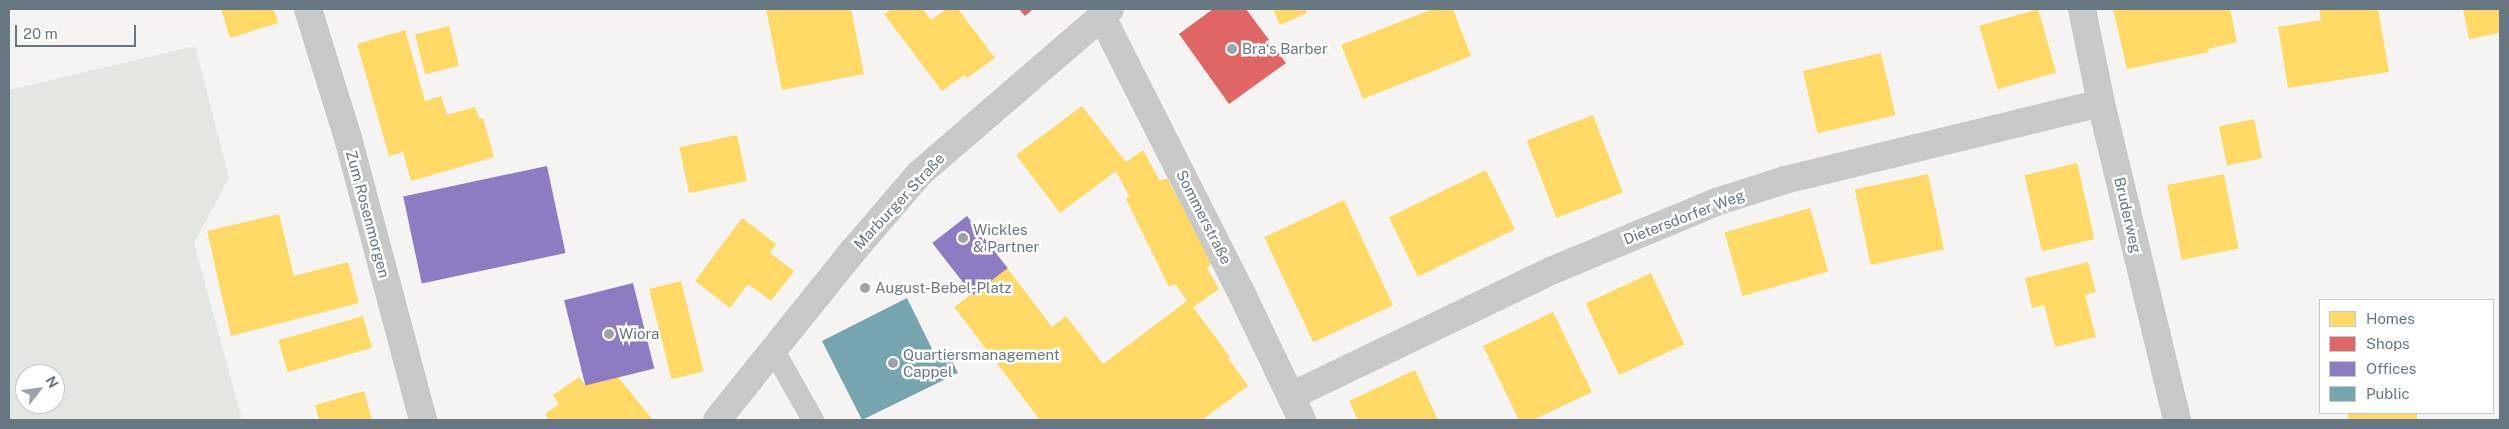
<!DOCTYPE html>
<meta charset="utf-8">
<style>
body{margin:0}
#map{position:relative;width:2509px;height:429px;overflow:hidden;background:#f5f4f3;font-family:"Public Sans",sans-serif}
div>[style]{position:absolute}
.green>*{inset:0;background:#e3e6e1}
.homes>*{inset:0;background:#ffd966;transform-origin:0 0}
.shops>*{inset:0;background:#e06666}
.offices>*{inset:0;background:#8e7cc3;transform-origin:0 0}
.public>*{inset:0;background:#76a5af}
.service>*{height:22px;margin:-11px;padding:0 11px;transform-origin:11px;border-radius:11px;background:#c7c9c9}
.minor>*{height:28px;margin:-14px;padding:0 14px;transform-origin:14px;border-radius:14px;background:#c7c9c9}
.tertiary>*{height:28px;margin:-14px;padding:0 14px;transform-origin:14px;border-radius:14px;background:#c7c9c9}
.dots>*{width:14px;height:14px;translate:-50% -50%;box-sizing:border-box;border:2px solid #fff;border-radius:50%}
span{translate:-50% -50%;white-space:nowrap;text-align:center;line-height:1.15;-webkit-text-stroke:5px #fff;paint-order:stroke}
.poi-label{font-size:15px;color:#677781}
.left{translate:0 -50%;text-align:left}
.street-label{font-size:15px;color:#677781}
.frame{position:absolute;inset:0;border:10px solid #677781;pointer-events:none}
.legend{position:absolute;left:2319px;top:299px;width:175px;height:115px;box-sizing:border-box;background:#fff;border:1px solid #c2c9cd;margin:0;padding:6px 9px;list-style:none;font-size:15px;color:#677781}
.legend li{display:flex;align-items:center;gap:10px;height:25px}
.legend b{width:25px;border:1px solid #c2c9cd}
.north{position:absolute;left:15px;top:364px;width:50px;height:50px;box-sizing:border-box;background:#fff;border:1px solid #c2c9cd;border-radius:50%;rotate:60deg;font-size:14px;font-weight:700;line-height:20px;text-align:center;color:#677781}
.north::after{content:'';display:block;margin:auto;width:18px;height:22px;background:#99a3a9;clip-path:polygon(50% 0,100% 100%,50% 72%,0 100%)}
.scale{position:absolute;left:15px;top:25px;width:121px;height:22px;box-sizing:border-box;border:2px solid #677781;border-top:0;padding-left:6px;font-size:15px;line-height:18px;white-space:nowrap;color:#677781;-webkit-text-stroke:4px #fff;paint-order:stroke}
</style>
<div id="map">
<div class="green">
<i style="clip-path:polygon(evenodd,195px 46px,229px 178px,194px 243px,242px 420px,9px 420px,9px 90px,195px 46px,25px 374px,55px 374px,55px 404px,25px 404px,25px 374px)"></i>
</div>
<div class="homes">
<i style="clip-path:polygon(221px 9px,274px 9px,278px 23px,230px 38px)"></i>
<i style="clip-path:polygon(766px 9px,851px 9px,864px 74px,782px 90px)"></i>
<i style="clip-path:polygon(892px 9px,923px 9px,931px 20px,946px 9px,958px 9px,995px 58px,967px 78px,964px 75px,942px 91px,884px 14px)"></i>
<i style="clip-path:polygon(1273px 9px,1305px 9px,1307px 13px,1280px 25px)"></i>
<i style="clip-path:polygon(1433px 9px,1453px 9px,1471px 56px,1363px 99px,1341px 45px)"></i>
<i style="left:2038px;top:9px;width:66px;height:61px;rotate:74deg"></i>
<i style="clip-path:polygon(2113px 9px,2230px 9px,2237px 42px,2208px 49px,2209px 52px,2127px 69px)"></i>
<i style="clip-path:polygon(2319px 9px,2378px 9px,2389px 72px,2288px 88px,2278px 27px,2321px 20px)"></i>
<i style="clip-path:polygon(2463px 9px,2500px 9px,2500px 33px,2469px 39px)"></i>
<i style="left:449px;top:26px;width:41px;height:35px;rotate:76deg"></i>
<i style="clip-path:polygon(405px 30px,425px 101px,441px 96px,447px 115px,475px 107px,479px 119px,483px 118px,494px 157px,411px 181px,403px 152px,389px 156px,357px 44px)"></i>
<i style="left:1881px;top:53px;width:64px;height:80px;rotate:77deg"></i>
<i style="clip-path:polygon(1082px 106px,1126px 162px,1143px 150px,1160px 181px,1167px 178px,1212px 263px,1207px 268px,1219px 289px,1193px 307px,1230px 357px,1228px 358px,1248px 386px,1202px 420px,1040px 420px,954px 307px,1007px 268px,1052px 327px,1066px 316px,1103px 364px,1187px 301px,1175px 284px,1169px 287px,1126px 199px,1129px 196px,1116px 171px,1060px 213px,1016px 155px)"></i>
<i style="left:1593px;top:115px;width:83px;height:71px;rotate:69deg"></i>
<i style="left:2254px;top:119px;width:40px;height:36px;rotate:78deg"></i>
<i style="left:737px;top:135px;width:47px;height:59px;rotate:78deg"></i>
<i style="left:2077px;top:163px;width:78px;height:54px;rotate:77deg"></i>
<i style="left:1486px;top:170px;width:66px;height:108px;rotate:64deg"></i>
<i style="left:1928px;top:174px;width:77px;height:75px;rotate:78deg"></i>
<i style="left:2224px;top:174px;width:76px;height:58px;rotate:79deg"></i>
<i style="left:1344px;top:200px;width:116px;height:88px;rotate:65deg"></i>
<i style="left:1810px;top:208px;width:66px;height:89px;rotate:74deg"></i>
<i style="clip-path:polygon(279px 214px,294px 276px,348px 262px,359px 303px,231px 336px,207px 231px)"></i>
<i style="clip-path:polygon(742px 218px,776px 244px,770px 253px,794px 271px,771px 301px,748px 284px,730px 308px,695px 281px)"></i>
<i style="clip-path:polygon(2088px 262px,2096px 292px,2085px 295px,2096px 337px,2055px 347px,2044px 305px,2032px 308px,2025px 278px)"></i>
<i style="left:1651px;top:273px;width:79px;height:72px;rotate:65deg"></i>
<i style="left:681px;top:281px;width:93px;height:33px;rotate:76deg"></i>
<i style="clip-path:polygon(1553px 312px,1592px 392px,1533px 420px,1519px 420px,1483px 346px)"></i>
<i style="left:363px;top:316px;width:33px;height:88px;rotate:74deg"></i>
<i style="clip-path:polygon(1415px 370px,1438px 420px,1358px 420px,1349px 401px)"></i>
<i style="clip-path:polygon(579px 377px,585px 385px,618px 377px,653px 420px,549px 420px,545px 414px,559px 404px,553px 395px)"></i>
<i style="clip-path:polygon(364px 391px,372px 420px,319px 420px,315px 405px)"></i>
<i style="left:2348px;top:413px;width:69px;height:7px"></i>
</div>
<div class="shops">
<i style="clip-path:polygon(1019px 9px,1033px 9px,1025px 16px)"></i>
<i style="clip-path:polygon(1213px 9px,1246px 9px,1286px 63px,1229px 104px,1179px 34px)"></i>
</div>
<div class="offices">
<i style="left:547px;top:166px;width:89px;height:147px;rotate:78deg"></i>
<i style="left:967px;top:216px;width:66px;height:44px;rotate:52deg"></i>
<i style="left:633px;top:283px;width:88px;height:71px;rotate:76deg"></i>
</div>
<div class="public">
<i style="clip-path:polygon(907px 298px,934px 353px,945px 347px,958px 373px,862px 420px,822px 341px)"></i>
</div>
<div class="service">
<i style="left:774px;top:351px;width:79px;rotate:60.5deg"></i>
</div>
<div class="minor">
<i style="left:2082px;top:9px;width:96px;rotate:78.6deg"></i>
<i style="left:2101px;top:103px;width:326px;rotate:76.5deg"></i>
<i style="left:1101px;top:15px;width:310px;rotate:63.2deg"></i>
<i style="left:1241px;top:292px;width:142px;rotate:64.5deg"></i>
<i style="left:1291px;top:396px;width:291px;rotate:-25.7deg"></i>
<i style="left:1553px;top:270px;width:177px;rotate:-22.6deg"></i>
<i style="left:1716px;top:202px;width:72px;rotate:-17.7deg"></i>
<i style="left:1785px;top:180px;width:325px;rotate:-13.7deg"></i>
</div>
<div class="tertiary">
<i style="left:308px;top:9px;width:135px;rotate:72.8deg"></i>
<i style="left:348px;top:138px;width:292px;rotate:75.1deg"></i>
<i style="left:717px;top:420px;width:217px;rotate:-51.2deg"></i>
<i style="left:853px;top:251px;width:101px;rotate:-49.4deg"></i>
<i style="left:919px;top:174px;width:252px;rotate:-40.8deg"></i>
</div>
<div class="dots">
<i style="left:1232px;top:49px;background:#99a3a9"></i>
<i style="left:963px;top:238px;background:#99a3a9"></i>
<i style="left:865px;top:288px;background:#99a3a9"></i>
<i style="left:609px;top:334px;background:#99a3a9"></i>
<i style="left:893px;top:363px;background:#99a3a9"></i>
</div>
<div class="poi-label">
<span class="left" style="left:1242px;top:49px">Bra‘s Barber</span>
<span class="left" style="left:973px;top:238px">Wickles<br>&amp; Partner</span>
<span class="left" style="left:875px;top:288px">August-Bebel-Platz</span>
<span class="left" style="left:619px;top:334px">Wiora</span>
<span class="left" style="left:903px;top:363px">Quartiersmanagement<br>Cappel</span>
</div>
<div class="street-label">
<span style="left:899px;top:201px;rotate:-47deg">Marburger Straße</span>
<span style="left:368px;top:214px;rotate:75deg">Zum Rosenmorgen</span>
<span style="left:2128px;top:215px;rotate:77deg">Bruderweg</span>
<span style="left:1204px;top:217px;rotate:63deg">Sommerstraße</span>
<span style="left:1684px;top:217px;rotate:-21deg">Dietersdorfer Weg</span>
</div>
<div class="frame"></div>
<ul class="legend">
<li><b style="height:14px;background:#ffd966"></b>Homes</li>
<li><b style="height:14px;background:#e06666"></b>Shops</li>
<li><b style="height:14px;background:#8e7cc3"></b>Offices</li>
<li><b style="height:14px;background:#76a5af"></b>Public</li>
</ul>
<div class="north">N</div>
<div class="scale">20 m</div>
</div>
